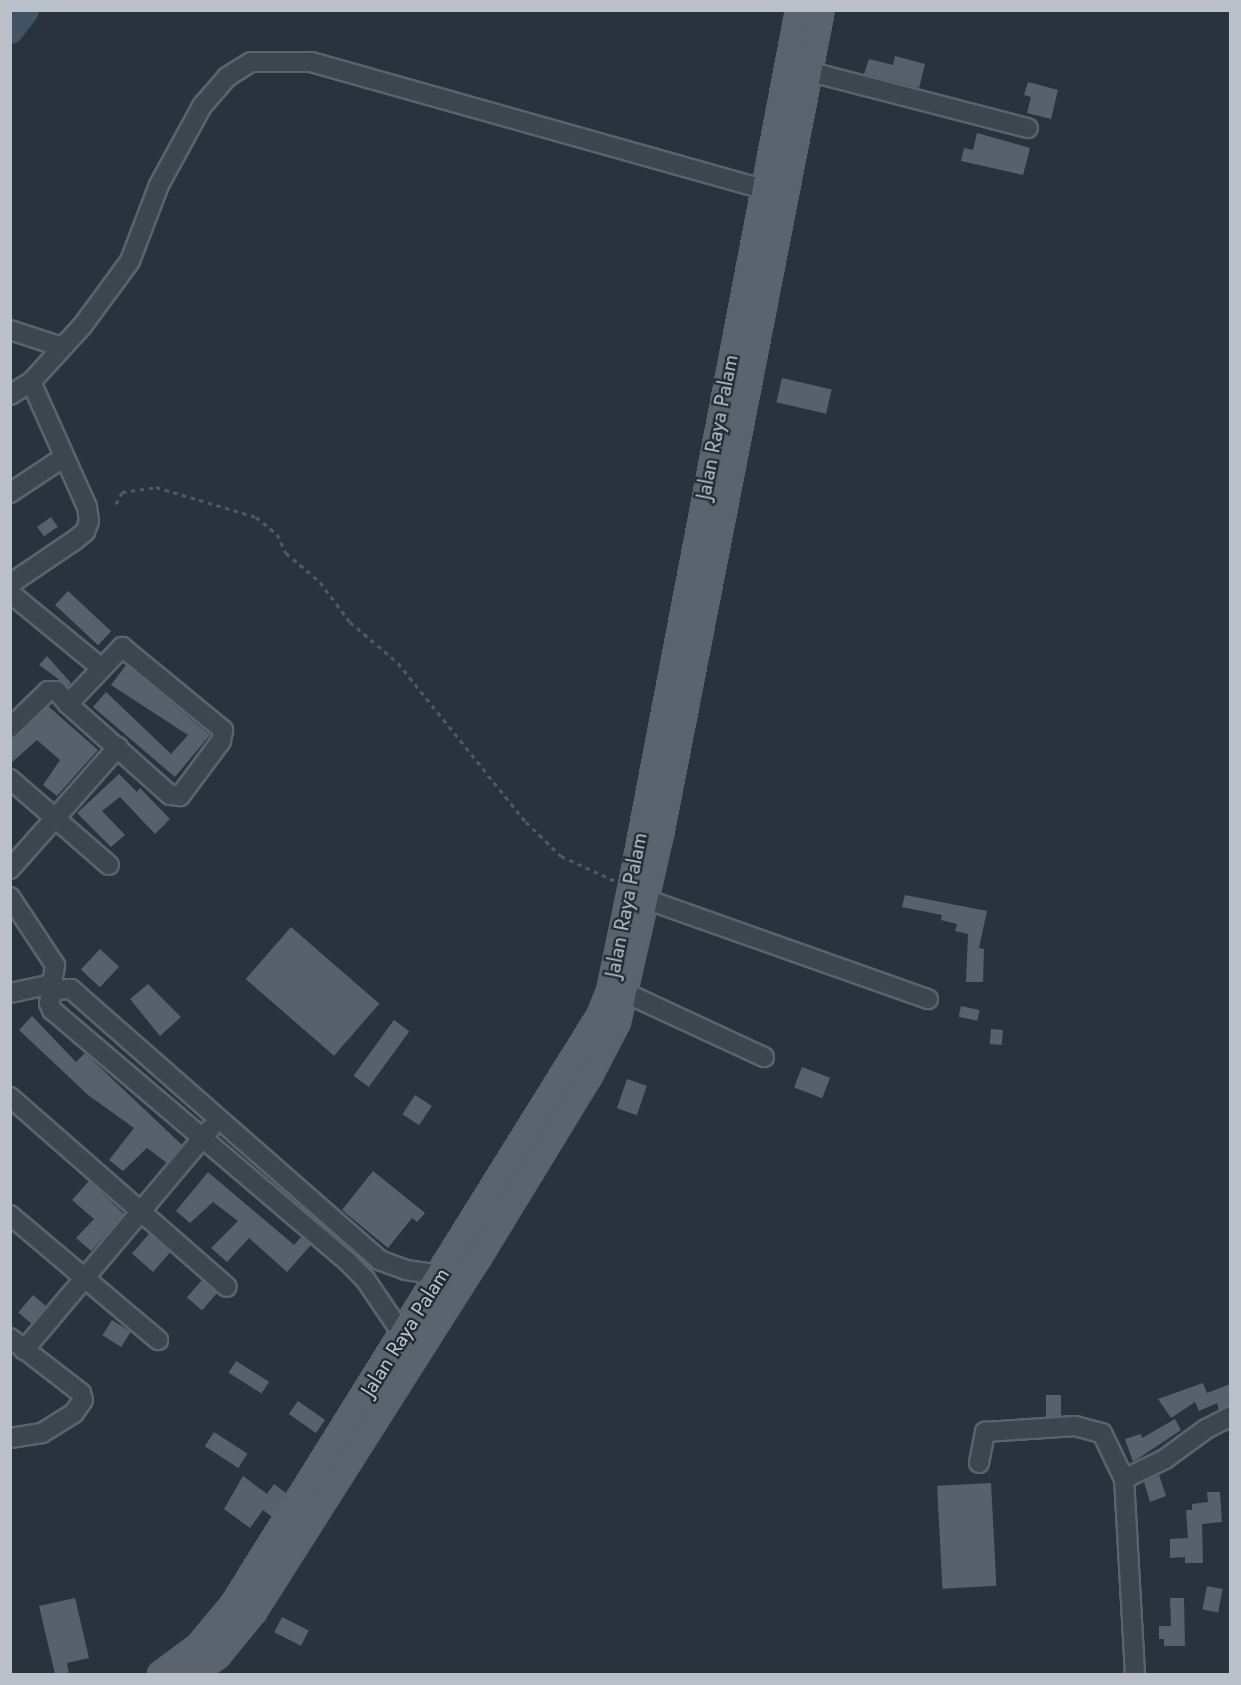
<!DOCTYPE html>
<style>
body{margin:0}
#map{position:relative;width:1241px;height:1685px;overflow:hidden;background:#29333e;font-family:Jost,sans-serif}
div>[style]{position:absolute}
.river>*{height:27px;margin:-13.5px;padding:0 13.5px;transform-origin:13.5px;border-radius:13.5px;background:#415265}
.building>*{inset:0;background:#57616d;transform-origin:0 0}
.path>*{height:3px;margin-top:-1.5px;transform-origin:0;background:repeating-linear-gradient(90deg,#4b5c5e 0 4.5px,transparent 0 9px)}
.roads{filter:drop-shadow(2px 0 #5a636b) drop-shadow(-2px 0 #5a636b) drop-shadow(0 2px #5a636b) drop-shadow(0 -2px #5a636b)}
.minor>*{height:18px;margin:-9px;padding:0 9px;transform-origin:9px;border-radius:9px;background:#3d454e}
.major>*{height:22px;margin:-11px;padding:0 11px;transform-origin:11px;border-radius:11px;background:#5b646e}
span{translate:-50% -50%;white-space:nowrap;text-align:center;line-height:1.15;-webkit-text-stroke:4.5px #212a33;paint-order:stroke}
.street-label{font-size:21px;color:#b9c0c8}
.frame{position:absolute;inset:0;border:12px solid #b9c0c8;pointer-events:none}
</style>
<div id="map">
<div class="river">
<i style="left:10px;top:30px;width:25px;rotate:-53deg"></i>
</div>
<div class="building">
<i style="clip-path:polygon(895px 56px,925px 64px,919px 88px,864px 74px,869px 59px,893px 65px)"></i>
<i style="clip-path:polygon(1028px 82px,1058px 90px,1051px 119px,1027px 113px,1031px 97px,1024px 95px)"></i>
<i style="clip-path:polygon(977px 133px,1030px 148px,1023px 175px,961px 161px,964px 148px,973px 150px)"></i>
<i style="left:782px;top:378px;width:51px;height:25px;rotate:13deg"></i>
<i style="left:51px;top:517px;width:12px;height:17px;rotate:55deg"></i>
<i style="left:68px;top:591px;width:59px;height:19px;rotate:43deg"></i>
<i style="clip-path:polygon(47px 656px,71px 683px,68px 686px,39px 665px)"></i>
<i style="clip-path:polygon(126px 665px,210px 735px,175px 777px,93px 707px,106px 692px,171px 754px,188px 735px,111px 685px)"></i>
<i style="clip-path:polygon(48px 706px,98px 750px,57px 796px,43px 785px,60px 760px,37px 740px,10px 764px,10px 741px)"></i>
<i style="clip-path:polygon(119px 774px,137px 792px,140px 788px,170px 819px,155px 834px,120px 797px,102px 811px,125px 835px,111px 847px,77px 813px)"></i>
<i style="clip-path:polygon(905px 895px,987px 911px,979px 948px,984px 949px,983px 982px,966px 982px,968px 934px,955px 931px,957px 924px,941px 920px,942px 915px,902px 907px)"></i>
<i style="left:291px;top:927px;width:117px;height:69px;rotate:41deg"></i>
<i style="left:100px;top:949px;width:26px;height:28px;rotate:43deg"></i>
<i style="clip-path:polygon(148px 984px,181px 1017px,160px 1036px,130px 999px)"></i>
<i style="left:961px;top:1006px;width:19px;height:11px;rotate:12deg"></i>
<i style="clip-path:polygon(32px 1016px,76px 1062px,85px 1053px,182px 1145px,167px 1163px,147px 1148px,123px 1171px,109px 1160px,134px 1128px,88px 1095px,19px 1030px)"></i>
<i style="left:394px;top:1020px;width:19px;height:69px;rotate:36deg"></i>
<i style="left:991px;top:1029px;width:12px;height:15px;rotate:5deg"></i>
<i style="left:802px;top:1067px;width:30px;height:22px;rotate:21deg"></i>
<i style="left:627px;top:1079px;width:21px;height:31px;rotate:19deg"></i>
<i style="left:415px;top:1095px;width:20px;height:23px;rotate:33deg"></i>
<i style="clip-path:polygon(373px 1171px,425px 1213px,417px 1222px,412px 1218px,388px 1248px,342px 1210px)"></i>
<i style="clip-path:polygon(208px 1172px,294px 1245px,301px 1237px,311px 1245px,287px 1272px,249px 1238px,227px 1262px,211px 1248px,238px 1221px,213px 1202px,190px 1223px,176px 1211px)"></i>
<i style="clip-path:polygon(89px 1181px,124px 1214px,91px 1251px,76px 1238px,94px 1219px,72px 1200px)"></i>
<i style="left:149px;top:1234px;width:28px;height:26px;rotate:41deg"></i>
<i style="left:202px;top:1280px;width:20px;height:23px;rotate:41deg"></i>
<i style="left:33px;top:1295px;width:17px;height:23px;rotate:40deg"></i>
<i style="left:112px;top:1320px;width:22px;height:18px;rotate:32deg"></i>
<i style="left:236px;top:1361px;width:39px;height:14px;rotate:32deg"></i>
<i style="clip-path:polygon(1203px 1383px,1207px 1393px,1230px 1384px,1230px 1406px,1219px 1410px,1217px 1403px,1199px 1411px,1195px 1402px,1171px 1418px,1158px 1399px)"></i>
<i style="left:1046px;top:1395px;width:15px;height:22px"></i>
<i style="left:298px;top:1401px;width:33px;height:16px;rotate:35deg"></i>
<i style="clip-path:polygon(1175px 1419px,1181px 1430px,1133px 1462px,1125px 1439px,1141px 1434px,1142px 1438px)"></i>
<i style="left:214px;top:1432px;width:40px;height:17px;rotate:33deg"></i>
<i style="clip-path:polygon(1159px 1475px,1166px 1496px,1150px 1502px,1144px 1482px)"></i>
<i style="clip-path:polygon(243px 1476px,267px 1494px,274px 1484px,286px 1493px,272px 1517px,263px 1510px,250px 1528px,224px 1509px)"></i>
<i style="left:991px;top:1483px;width:103px;height:54px;rotate:87deg"></i>
<i style="clip-path:polygon(1207px 1492px,1220px 1492px,1222px 1522px,1202px 1524px,1203px 1563px,1185px 1563px,1185px 1557px,1170px 1558px,1170px 1539px,1188px 1538px,1186px 1510px,1192px 1510px,1192px 1504px,1208px 1502px)"></i>
<i style="left:1207px;top:1586px;width:16px;height:24px;rotate:11deg"></i>
<i style="clip-path:polygon(75px 1598px,89px 1658px,67px 1663px,69px 1674px,55px 1674px,39px 1606px)"></i>
<i style="clip-path:polygon(1170px 1598px,1184px 1598px,1185px 1646px,1164px 1646px,1164px 1639px,1159px 1639px,1159px 1626px,1171px 1626px)"></i>
<i style="left:282px;top:1617px;width:30px;height:17px;rotate:27deg"></i>
</div>
<div class="path">
<i style="left:116px;top:504px;width:13px;rotate:-63deg"></i>
<i style="left:122px;top:492px;width:34px;rotate:-8deg"></i>
<i style="left:156px;top:487px;width:104px;rotate:16.7deg"></i>
<i style="left:256px;top:517px;width:27px;rotate:39deg"></i>
<i style="left:277px;top:534px;width:21px;rotate:65deg"></i>
<i style="left:286px;top:553px;width:45px;rotate:40.5deg"></i>
<i style="left:320px;top:582px;width:50px;rotate:53.1deg"></i>
<i style="left:350px;top:622px;width:63px;rotate:40.5deg"></i>
<i style="left:398px;top:663px;width:204px;rotate:51.2deg"></i>
<i style="left:526px;top:822px;width:49px;rotate:44.2deg"></i>
<i style="left:561px;top:856px;width:60px;rotate:24.8deg"></i>
</div>
<div class="roads">
<div class="minor">
<i style="left:811px;top:72px;width:224px;rotate:14.5deg"></i>
<i style="left:10px;top:330px;width:55px;rotate:18.1deg"></i>
<i style="left:10px;top:395px;width:25px;rotate:-32deg"></i>
<i style="left:31px;top:382px;width:77px;rotate:-47.6deg"></i>
<i style="left:83px;top:325px;width:79px;rotate:-53.7deg"></i>
<i style="left:130px;top:261px;width:81px;rotate:-69.1deg"></i>
<i style="left:159px;top:185px;width:90px;rotate:-61.4deg"></i>
<i style="left:202px;top:106px;width:38px;rotate:-49deg"></i>
<i style="left:227px;top:77px;width:28px;rotate:-32deg"></i>
<i style="left:251px;top:62px;width:60px"></i>
<i style="left:311px;top:62px;width:470px;rotate:15.7deg"></i>
<i style="left:10px;top:493px;width:65px;rotate:-33.7deg"></i>
<i style="left:10px;top:584px;width:78px;rotate:-34.1deg"></i>
<i style="left:75px;top:540px;width:13px;rotate:-39deg"></i>
<i style="left:85px;top:532px;width:12px;rotate:-70deg"></i>
<i style="left:89px;top:521px;width:14px;rotate:-98deg"></i>
<i style="left:87px;top:507px;width:137px;rotate:-114.1deg"></i>
<i style="left:10px;top:593px;width:117px;rotate:39.4deg"></i>
<i style="left:122px;top:647px;width:131px;rotate:39.4deg"></i>
<i style="left:223px;top:730px;width:11px;rotate:100deg"></i>
<i style="left:221px;top:741px;width:69px;rotate:126.7deg"></i>
<i style="left:180px;top:796px;width:10px;rotate:-174deg"></i>
<i style="left:170px;top:795px;width:137px;rotate:-138.3deg"></i>
<i style="left:68px;top:704px;width:79px;rotate:-46.5deg"></i>
<i style="left:10px;top:728px;width:53px;rotate:-44.2deg"></i>
<i style="left:48px;top:691px;width:9px"></i>
<i style="left:57px;top:691px;width:17px;rotate:50deg"></i>
<i style="left:10px;top:779px;width:131px;rotate:41deg"></i>
<i style="left:10px;top:869px;width:163px;rotate:-48.5deg"></i>
<i style="left:10px;top:897px;width:82px;rotate:56.5deg"></i>
<i style="left:55px;top:965px;width:19px;rotate:99deg"></i>
<i style="left:648px;top:900px;width:297px;rotate:19.5deg"></i>
<i style="left:53px;top:990px;width:14px;rotate:107deg"></i>
<i style="left:49px;top:1003px;width:8px;rotate:67deg"></i>
<i style="left:52px;top:1010px;width:390px;rotate:40.4deg"></i>
<i style="left:349px;top:1263px;width:23px;rotate:45deg"></i>
<i style="left:365px;top:1279px;width:68px;rotate:55.8deg"></i>
<i style="left:53px;top:990px;width:18px;rotate:-3deg"></i>
<i style="left:71px;top:989px;width:410px;rotate:41.3deg"></i>
<i style="left:379px;top:1260px;width:29px;rotate:20deg"></i>
<i style="left:406px;top:1270px;width:34px;rotate:8deg"></i>
<i style="left:10px;top:993px;width:43px;rotate:-12.1deg"></i>
<i style="left:52px;top:984px;width:6px;rotate:81deg"></i>
<i style="left:628px;top:994px;width:150px;rotate:24.9deg"></i>
<i style="left:10px;top:1097px;width:288px;rotate:41.2deg"></i>
<i style="left:10px;top:1215px;width:194px;rotate:40.2deg"></i>
<i style="left:10px;top:1338px;width:90px;rotate:37.8deg"></i>
<i style="left:81px;top:1393px;width:7px;rotate:74deg"></i>
<i style="left:83px;top:1400px;width:16px;rotate:125deg"></i>
<i style="left:74px;top:1413px;width:38px;rotate:148deg"></i>
<i style="left:42px;top:1433px;width:32px;rotate:171deg"></i>
<i style="left:24px;top:1350px;width:289px;rotate:-49.9deg"></i>
<i style="left:979px;top:1463px;width:32px;rotate:-79deg"></i>
<i style="left:985px;top:1432px;width:90px;rotate:-3.8deg"></i>
<i style="left:1075px;top:1426px;width:28px;rotate:15deg"></i>
<i style="left:1102px;top:1433px;width:51px;rotate:64.4deg"></i>
<i style="left:1135px;top:1674px;width:195px;rotate:-93.2deg"></i>
<i style="left:1124px;top:1479px;width:46px;rotate:-26deg"></i>
<i style="left:1165px;top:1459px;width:51px;rotate:-36.2deg"></i>
<i style="left:1206px;top:1429px;width:27px;rotate:-27deg"></i>
</div>
<div class="major">
<i style="left:160px;top:1674px;width:47px;rotate:-36.4deg"></i>
<i style="left:198px;top:1646px;width:55px;rotate:-50.2deg"></i>
<i style="left:233px;top:1604px;width:693px;rotate:-58.1deg"></i>
<i style="left:599px;top:1016px;width:27px;rotate:-68deg"></i>
<i style="left:609px;top:991px;width:108px;rotate:-78.3deg"></i>
<i style="left:631px;top:885px;width:891px;rotate:-79.19deg"></i>
<i style="left:194px;top:1674px;width:30px;rotate:-37deg"></i>
<i style="left:218px;top:1656px;width:57px;rotate:-50.7deg"></i>
<i style="left:254px;top:1612px;width:416px;rotate:-57.6deg"></i>
<i style="left:477px;top:1261px;width:217px;rotate:-58.6deg"></i>
<i style="left:590px;top:1076px;width:61px;rotate:-62.6deg"></i>
<i style="left:618px;top:1022px;width:197px;rotate:-77.1deg"></i>
<i style="left:662px;top:830px;width:835px;rotate:-78.96deg"></i>
</div>
</div>
<div class="street-label">
<span style="left:717px;top:427px;rotate:-79deg">Jalan Raya Palam</span>
<span style="left:626px;top:905px;rotate:-79deg">Jalan Raya Palam</span>
<span style="left:405px;top:1332px;rotate:-58deg">Jalan Raya Palam</span>
</div>
<div class="frame"></div>
</div>
